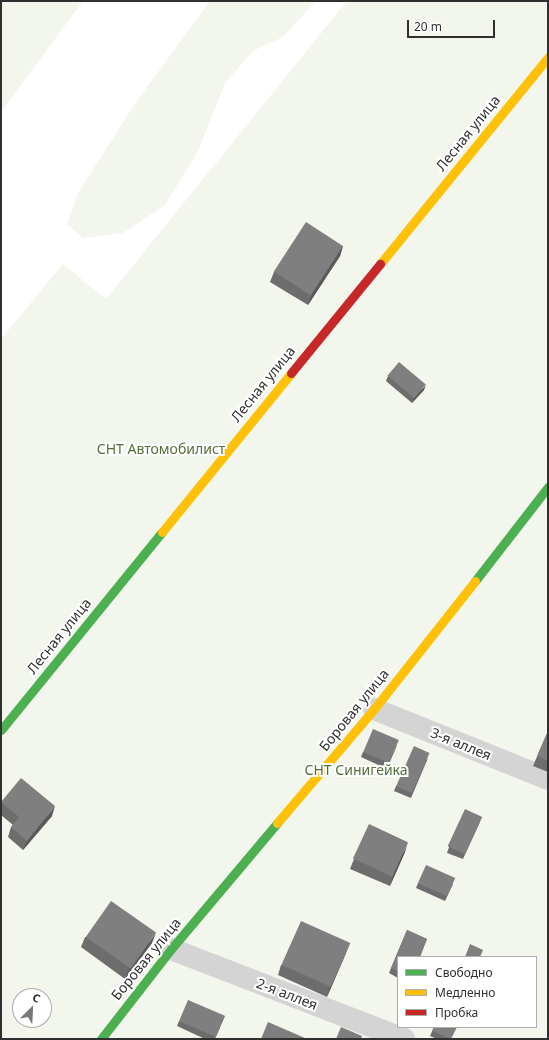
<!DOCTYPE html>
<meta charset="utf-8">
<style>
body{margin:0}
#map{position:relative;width:549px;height:1040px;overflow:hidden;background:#fff;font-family:"Noto Sans",sans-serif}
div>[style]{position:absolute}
.green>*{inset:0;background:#f2f6ec}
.street>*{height:22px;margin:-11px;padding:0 11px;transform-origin:11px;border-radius:11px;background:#d4d4d4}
.fast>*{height:9px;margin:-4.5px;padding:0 4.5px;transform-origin:4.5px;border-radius:4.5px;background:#4caf50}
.slow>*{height:9px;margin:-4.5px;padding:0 4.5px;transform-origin:4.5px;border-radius:4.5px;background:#ffc107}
.jam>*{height:9px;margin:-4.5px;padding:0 4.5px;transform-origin:4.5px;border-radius:4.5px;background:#c62828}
.wall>*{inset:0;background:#6d6d6d}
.shaded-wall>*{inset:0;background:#595959}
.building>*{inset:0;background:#7f7f7f;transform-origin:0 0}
span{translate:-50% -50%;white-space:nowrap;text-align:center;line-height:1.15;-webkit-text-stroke:4px #fff;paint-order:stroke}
.street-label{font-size:14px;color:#303030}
.park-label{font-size:14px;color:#556f3a}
.frame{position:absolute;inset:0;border:2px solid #303030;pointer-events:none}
.legend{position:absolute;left:397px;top:956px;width:140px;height:72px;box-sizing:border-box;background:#fff;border:1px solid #acacac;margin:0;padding:5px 7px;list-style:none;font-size:12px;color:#303030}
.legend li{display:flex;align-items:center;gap:8px;height:20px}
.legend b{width:20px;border:1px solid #acacac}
.north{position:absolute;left:12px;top:988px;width:40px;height:40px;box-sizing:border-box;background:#fff;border:1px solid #acacac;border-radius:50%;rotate:24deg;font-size:11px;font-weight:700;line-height:16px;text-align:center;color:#303030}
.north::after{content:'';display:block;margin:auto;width:14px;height:18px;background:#787878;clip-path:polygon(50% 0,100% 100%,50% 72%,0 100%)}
.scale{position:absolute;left:407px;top:20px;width:88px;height:18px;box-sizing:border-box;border:2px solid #303030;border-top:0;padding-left:5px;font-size:12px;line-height:14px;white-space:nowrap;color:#303030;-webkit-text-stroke:3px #fff;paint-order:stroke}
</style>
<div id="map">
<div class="green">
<i style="clip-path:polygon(1px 1px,83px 1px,1px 112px)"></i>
<i style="clip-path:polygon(210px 1px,316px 1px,283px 37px,253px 51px,225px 83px,197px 153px,165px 205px,123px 233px,83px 238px,67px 224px,78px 193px,136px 102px)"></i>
<i style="clip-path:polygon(evenodd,347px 1px,548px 1px,548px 1039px,1px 1039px,1px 339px,63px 264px,106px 299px,347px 1px,398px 957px,536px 957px,536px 1027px,398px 1027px,398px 957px,347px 1px,20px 996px,44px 996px,44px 1020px,20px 1020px,20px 996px)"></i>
</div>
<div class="street">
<i style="left:374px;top:709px;width:188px;rotate:21.9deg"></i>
<i style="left:171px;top:949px;width:250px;rotate:21.1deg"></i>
</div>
<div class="fast">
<i style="left:475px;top:581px;width:119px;rotate:-52.2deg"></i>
<i style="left:1px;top:730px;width:255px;rotate:-50.9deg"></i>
<i style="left:101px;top:1039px;width:114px;rotate:-52.1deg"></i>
<i style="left:171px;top:949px;width:165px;rotate:-49.9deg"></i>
</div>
<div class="slow">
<i style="left:380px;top:264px;width:267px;rotate:-50.9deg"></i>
<i style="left:162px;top:532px;width:205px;rotate:-50.9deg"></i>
<i style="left:277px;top:823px;width:150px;rotate:-49.6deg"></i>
<i style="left:374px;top:709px;width:163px;rotate:-51.7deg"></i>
</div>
<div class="jam">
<i style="left:291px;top:373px;width:141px;rotate:-50.8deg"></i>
</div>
<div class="wall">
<i style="clip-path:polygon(343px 246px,340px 256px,308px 305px,270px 282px,274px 272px)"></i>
<i style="clip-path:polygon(388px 376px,424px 390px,412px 403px,386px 381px)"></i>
<i style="clip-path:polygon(548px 731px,548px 772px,533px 766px)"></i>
<i style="clip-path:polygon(397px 745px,387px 769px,361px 757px,363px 752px)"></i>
<i style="clip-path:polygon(428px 758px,411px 798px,394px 791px,396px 786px)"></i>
<i style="clip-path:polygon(1px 802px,52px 816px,23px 850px,8px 837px,11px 827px,13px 825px,1px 815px)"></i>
<i style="clip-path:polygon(480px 822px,463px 859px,447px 853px,449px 847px)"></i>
<i style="clip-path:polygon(405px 852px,390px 886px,350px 869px,354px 859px)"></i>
<i style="clip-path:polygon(418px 883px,453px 884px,445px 901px,416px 888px)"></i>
<i style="clip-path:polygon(407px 930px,427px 939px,420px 957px,398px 957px,398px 978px,389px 973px)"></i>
<i style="clip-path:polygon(85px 937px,152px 943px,125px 979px,81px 947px)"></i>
<i style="clip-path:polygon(346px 953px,327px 997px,278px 975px,281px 965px)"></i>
<i style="clip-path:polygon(225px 1016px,215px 1039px,205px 1039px,177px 1026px,179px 1021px)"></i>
<i style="clip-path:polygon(434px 1027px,452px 1039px,437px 1039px,430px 1036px)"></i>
</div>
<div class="shaded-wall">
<i style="clip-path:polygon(343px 246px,340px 256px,308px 305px,311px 295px)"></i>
<i style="clip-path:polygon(426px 385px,424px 390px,412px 403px,414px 398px)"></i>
<i style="clip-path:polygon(55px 806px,52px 816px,23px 850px,27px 841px)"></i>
<i style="clip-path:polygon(408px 842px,405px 852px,390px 886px,393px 876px)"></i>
<i style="clip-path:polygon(156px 933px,152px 943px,125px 979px,129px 969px)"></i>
<i style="clip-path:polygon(350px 943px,346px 953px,327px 997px,330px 987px)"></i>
</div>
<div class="building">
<i style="left:306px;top:222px;width:44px;height:59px;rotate:33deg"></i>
<i style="left:399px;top:362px;width:35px;height:18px;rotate:40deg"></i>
<i style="left:373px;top:729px;width:28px;height:25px;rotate:23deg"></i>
<i style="clip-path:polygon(548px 731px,548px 761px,537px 756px)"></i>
<i style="left:414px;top:746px;width:17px;height:44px;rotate:24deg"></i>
<i style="clip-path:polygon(21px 778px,55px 806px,27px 841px,11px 827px,19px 817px,1px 802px)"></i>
<i style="left:465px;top:809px;width:19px;height:41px;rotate:25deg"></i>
<i style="left:369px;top:824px;width:43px;height:38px;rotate:25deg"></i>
<i style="left:426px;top:865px;width:32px;height:20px;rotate:24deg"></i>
<i style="left:111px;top:901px;width:55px;height:44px;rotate:35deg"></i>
<i style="left:301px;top:921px;width:54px;height:48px;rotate:24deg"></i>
<i style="clip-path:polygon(407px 930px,427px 939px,419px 957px,398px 957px,398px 971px,391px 968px)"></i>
<i style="clip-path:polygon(470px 944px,483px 950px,480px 957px,465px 957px)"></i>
<i style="left:188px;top:1000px;width:40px;height:23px;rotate:23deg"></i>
<i style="clip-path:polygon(268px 1022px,305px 1038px,305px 1039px,261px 1039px)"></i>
<i style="clip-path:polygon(341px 1027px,362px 1036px,361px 1039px,336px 1039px)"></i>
<i style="clip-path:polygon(434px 1027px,457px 1027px,451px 1039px,432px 1031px)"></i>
</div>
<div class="street-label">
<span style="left:468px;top:133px;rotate:-51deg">Лесная улица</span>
<span style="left:263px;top:384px;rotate:-51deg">Лесная улица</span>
<span style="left:59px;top:636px;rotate:-51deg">Лесная улица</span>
<span style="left:354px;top:710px;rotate:-51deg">Боровая улица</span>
<span style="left:461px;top:744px;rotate:22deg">3-я аллея</span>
<span style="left:146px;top:959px;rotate:-51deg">Боровая улица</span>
<span style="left:287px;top:994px;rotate:21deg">2-я аллея</span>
</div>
<div class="park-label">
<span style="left:161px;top:449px">СНТ Автомобилист</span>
<span style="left:356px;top:770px">СНТ Синигейка</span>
</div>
<div class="frame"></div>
<ul class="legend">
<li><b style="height:5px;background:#4caf50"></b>Свободно</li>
<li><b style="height:5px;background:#ffc107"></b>Медленно</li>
<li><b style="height:5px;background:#c62828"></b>Пробка</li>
</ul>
<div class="north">С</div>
<div class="scale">20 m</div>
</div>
